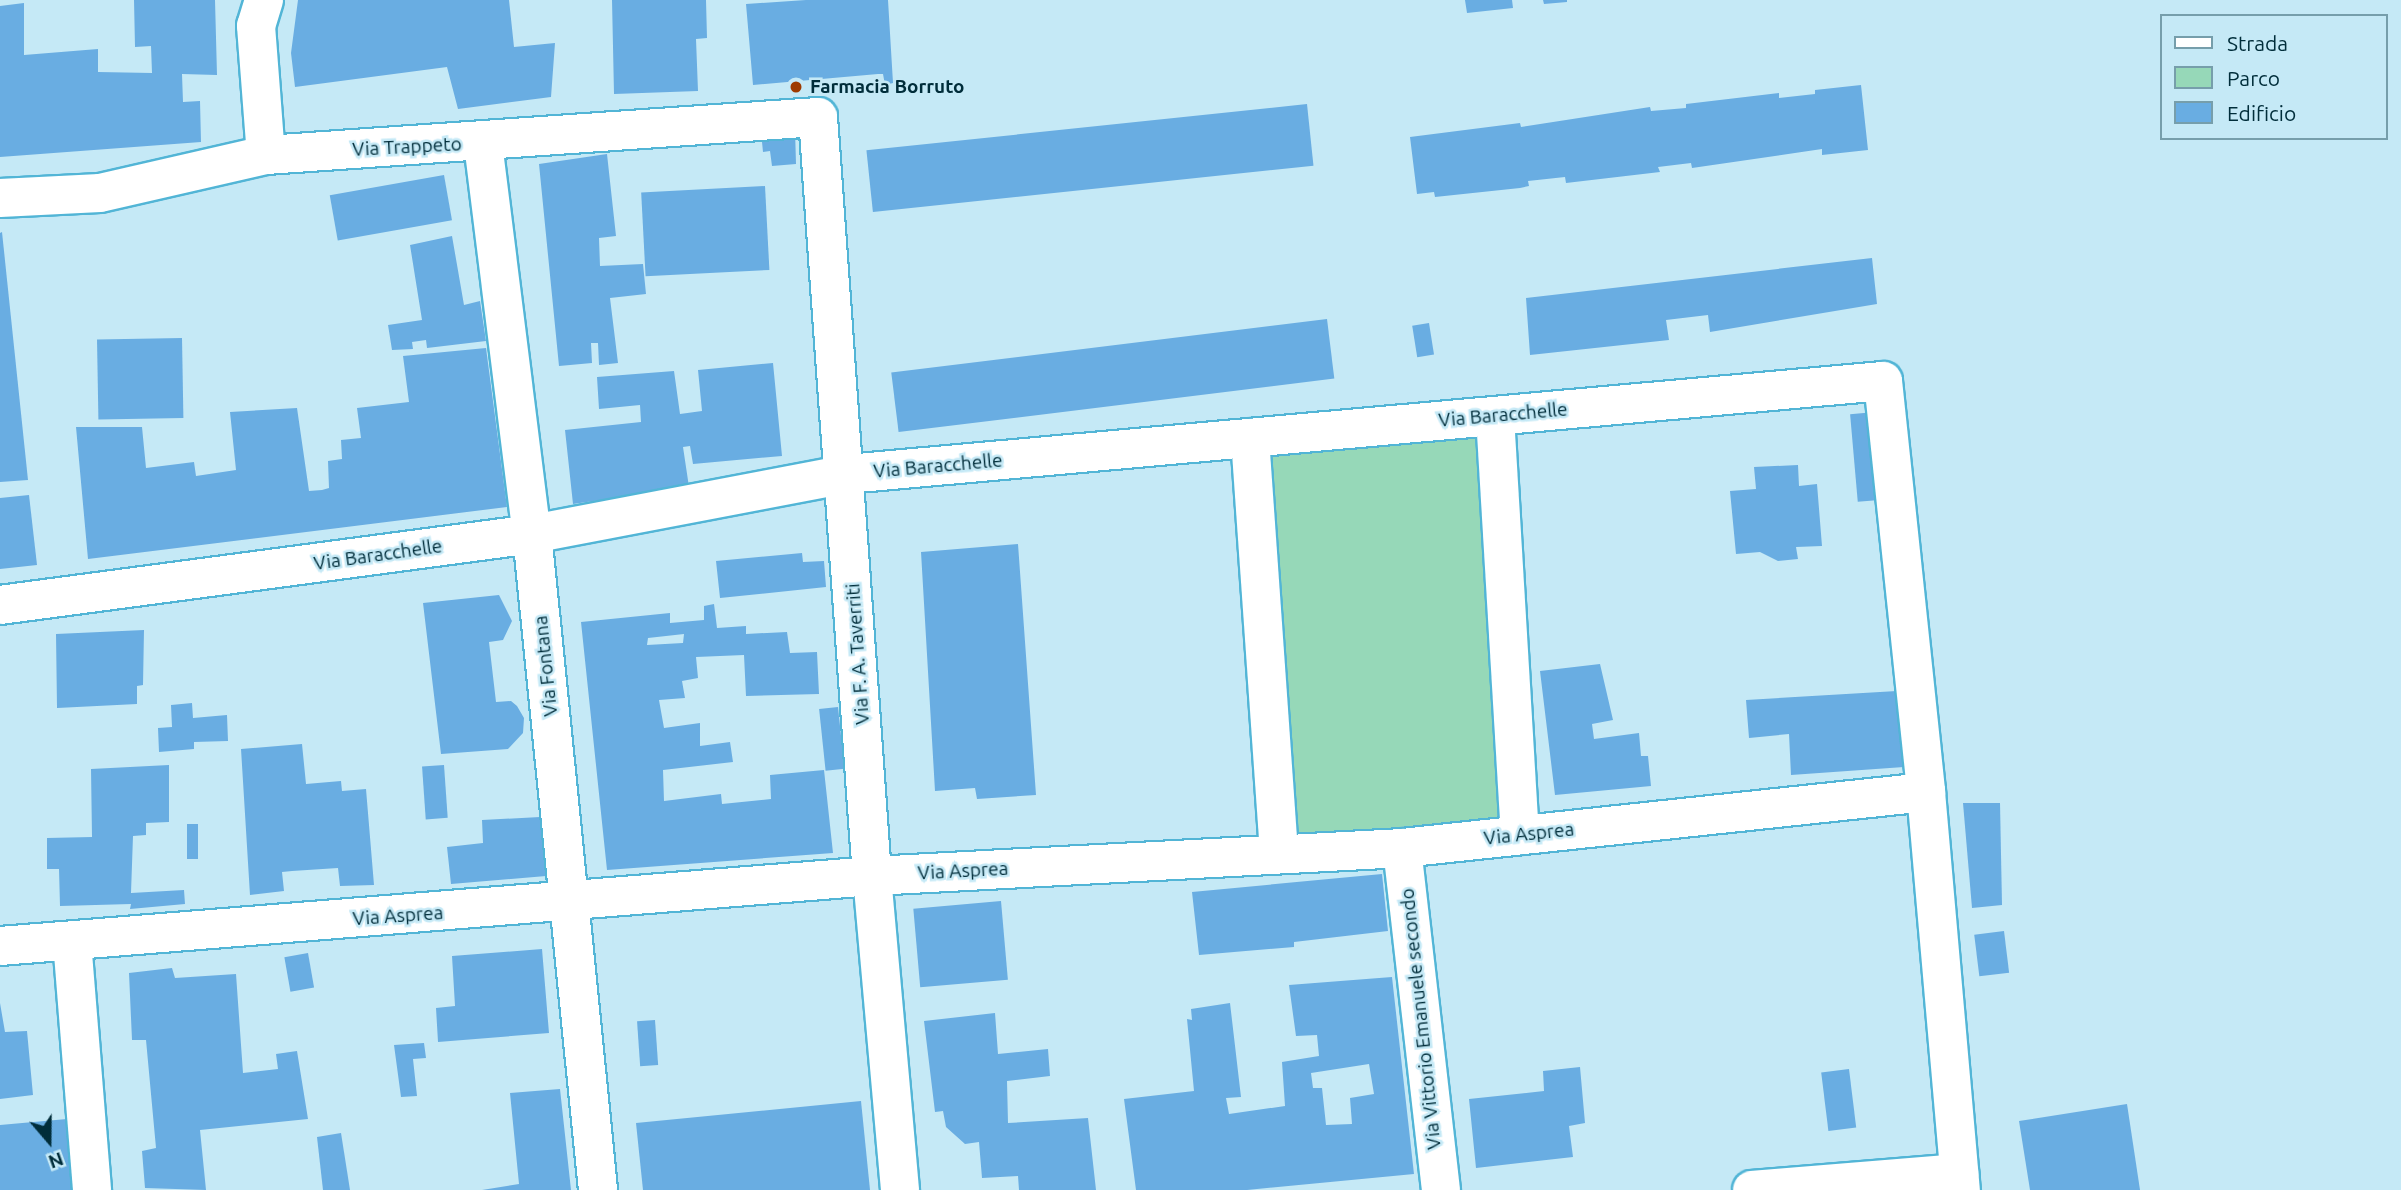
<!DOCTYPE html>
<style>
body{margin:0}
#map{position:relative;width:2401px;height:1190px;overflow:hidden;background:#c5e9f6;font-family:Ubuntu,sans-serif}
div>[style]{position:absolute}
.green>*{inset:0;background:#96d8b8;transform-origin:0 0}
.building>*{inset:0;background:#69ade2;transform-origin:0 0}
.roads{filter:drop-shadow(2px 0 #52b5d6) drop-shadow(-2px 0 #52b5d6) drop-shadow(0 2px #52b5d6) drop-shadow(0 -2px #52b5d6)}
.street>*{height:38px;margin:-19px;padding:0 19px;transform-origin:19px;border-radius:19px;background:#fff}
.dots>*{width:19px;height:19px;translate:-50% -50%;box-sizing:border-box;border:4px solid #c5e9f6;border-radius:50%}
span{translate:-50% -50%;white-space:nowrap;text-align:center;line-height:1.15;-webkit-text-stroke:5px #c5e9f6;paint-order:stroke}
.poi-label{font-size:19px;color:#002d3a;font-weight:700}
.left{translate:0 -50%;text-align:left}
.street-label{font-size:19px;color:#002d3a}
.legend{position:absolute;left:2160px;top:14px;width:228px;height:126px;box-sizing:border-box;background:#c5e9f6;border:2px solid #769eab;margin:0;padding:9px 12px;list-style:none;font-size:21px;color:#002d3a}
.legend li{display:flex;align-items:center;gap:14px;height:35px}
.legend b{width:35px;border:2px solid #769eab}
.north{position:absolute;left:14px;top:1106px;width:70px;height:70px;-webkit-text-stroke:5px #c5e9f6;paint-order:stroke;rotate:160deg;font-size:19px;font-weight:700;line-height:28px;text-align:center;color:#002d3a}
.north::after{content:'';display:block;margin:auto;width:24px;height:32px;background:#002d3a;clip-path:polygon(50% 0,100% 100%,50% 72%,0 100%)}
</style>
<div id="map">
<div class="green">
<i style="left:1483px;top:428px;width:394px;height:214px;rotate:86deg"></i>
</div>
<div class="building">
<i style="clip-path:polygon(134px 0,215px 0,217px 75px,182px 74px,183px 102px,200px 101px,201px 142px,0 157px,0 6px,24px 3px,24px 55px,98px 49px,98px 72px,152px 73px,151px 46px,135px 47px)"></i>
<i style="clip-path:polygon(298px 0,509px 0,514px 47px,555px 43px,551px 97px,458px 109px,447px 67px,295px 87px,291px 53px)"></i>
<i style="clip-path:polygon(612px 0,706px 0,707px 38px,696px 39px,698px 91px,614px 94px)"></i>
<i style="clip-path:polygon(806px 0,888px 0,893px 83px,885px 85px,883px 74px,878px 74px,753px 85px,746px 4px)"></i>
<i style="clip-path:polygon(1465px 0,1512px 0,1513px 8px,1467px 13px)"></i>
<i style="clip-path:polygon(1543px 0,1567px 0,1567px 2px,1544px 4px)"></i>
<i style="clip-path:polygon(1861px 85px,1868px 150px,1822px 155px,1822px 149px,1692px 168px,1691px 163px,1658px 167px,1660px 172px,1566px 183px,1565px 177px,1528px 181px,1529px 186px,1520px 188px,1435px 197px,1434px 192px,1417px 194px,1410px 137px,1520px 123px,1521px 127px,1650px 107px,1651px 111px,1686px 108px,1686px 104px,1779px 93px,1779px 98px,1815px 94px,1815px 90px)"></i>
<i style="left:1307px;top:104px;width:62px;height:443px;rotate:84deg"></i>
<i style="clip-path:polygon(795px 129px,796px 164px,772px 166px,770px 151px,763px 152px,761px 132px)"></i>
<i style="clip-path:polygon(607px 154px,616px 236px,599px 238px,600px 266px,643px 264px,646px 294px,610px 298px,618px 363px,599px 365px,598px 343px,591px 343px,592px 363px,559px 366px,539px 164px)"></i>
<i style="left:444px;top:175px;width:46px;height:116px;rotate:80deg"></i>
<i style="left:765px;top:186px;width:84px;height:124px;rotate:87deg"></i>
<i style="clip-path:polygon(2px 232px,28px 480px,0 482px,0 233px)"></i>
<i style="clip-path:polygon(452px 236px,464px 305px,480px 301px,486px 341px,427px 348px,426px 340px,412px 342px,413px 349px,392px 350px,388px 325px,422px 320px,410px 245px)"></i>
<i style="clip-path:polygon(1872px 258px,1877px 304px,1710px 332px,1708px 315px,1666px 320px,1669px 340px,1530px 355px,1526px 298px)"></i>
<i style="left:1327px;top:319px;width:60px;height:439px;rotate:83deg"></i>
<i style="left:1429px;top:323px;width:32px;height:17px;rotate:81deg"></i>
<i style="left:182px;top:338px;width:80px;height:85px;rotate:89deg"></i>
<i style="clip-path:polygon(486px 348px,507px 507px,88px 559px,76px 427px,142px 427px,146px 468px,194px 462px,196px 476px,236px 470px,230px 412px,297px 408px,309px 491px,322px 490px,329px 488px,328px 461px,342px 459px,341px 440px,361px 438px,357px 408px,409px 402px,403px 356px)"></i>
<i style="clip-path:polygon(773px 363px,782px 456px,693px 464px,690px 446px,683px 447px,689px 487px,573px 504px,565px 430px,641px 422px,640px 405px,599px 409px,597px 377px,674px 371px,680px 414px,702px 411px,698px 370px)"></i>
<i style="left:1875px;top:412px;width:88px;height:25px;rotate:85deg"></i>
<i style="clip-path:polygon(1798px 465px,1799px 486px,1817px 484px,1822px 546px,1796px 547px,1798px 559px,1778px 561px,1760px 552px,1736px 554px,1730px 491px,1756px 489px,1754px 467px)"></i>
<i style="clip-path:polygon(29px 495px,37px 565px,0 569px,0 498px)"></i>
<i style="clip-path:polygon(1018px 544px,1036px 795px,977px 799px,975px 788px,935px 791px,921px 552px)"></i>
<i style="clip-path:polygon(802px 553px,803px 562px,824px 561px,826px 587px,720px 598px,716px 561px)"></i>
<i style="clip-path:polygon(499px 595px,512px 621px,503px 640px,489px 642px,496px 702px,511px 701px,517px 706px,524px 718px,523px 733px,508px 749px,441px 754px,423px 603px)"></i>
<i style="clip-path:polygon(evenodd,714px 604px,717px 628px,746px 626px,746px 634px,787px 632px,790px 653px,817px 652px,819px 694px,746px 696px,744px 655px,696px 657px,698px 678px,682px 681px,685px 698px,659px 700px,664px 728px,700px 723px,700px 746px,730px 742px,733px 762px,663px 770px,664px 801px,721px 794px,722px 804px,771px 799px,770px 775px,824px 770px,833px 853px,607px 870px,581px 622px,670px 613px,670px 623px,704px 620px,704px 606px,714px 604px,684px 634px,683px 643px,647px 645px,648px 638px,684px 634px)"></i>
<i style="clip-path:polygon(144px 630px,143px 685px,137px 686px,137px 704px,57px 708px,56px 634px)"></i>
<i style="clip-path:polygon(1600px 664px,1613px 720px,1592px 724px,1594px 739px,1639px 733px,1641px 756px,1648px 756px,1651px 786px,1555px 795px,1540px 671px)"></i>
<i style="clip-path:polygon(1897px 691px,1904px 767px,1791px 775px,1789px 734px,1749px 738px,1746px 700px)"></i>
<i style="clip-path:polygon(192px 703px,193px 718px,227px 715px,228px 741px,194px 742px,194px 749px,159px 752px,158px 728px,172px 727px,171px 705px)"></i>
<i style="left:838px;top:707px;width:62px;height:19px;rotate:84deg"></i>
<i style="clip-path:polygon(302px 744px,306px 784px,341px 781px,342px 791px,366px 789px,374px 885px,340px 886px,338px 868px,292px 871px,282px 872px,284px 891px,250px 895px,241px 749px)"></i>
<i style="clip-path:polygon(169px 765px,169px 822px,146px 823px,146px 835px,133px 836px,131px 893px,184px 890px,185px 904px,130px 909px,131px 904px,60px 906px,59px 869px,47px 869px,47px 838px,92px 837px,91px 769px)"></i>
<i style="left:444px;top:765px;width:53px;height:22px;rotate:86deg"></i>
<i style="clip-path:polygon(1963px 803px,2000px 803px,2002px 905px,1972px 908px)"></i>
<i style="clip-path:polygon(540px 817px,546px 876px,451px 884px,447px 847px,483px 843px,482px 820px)"></i>
<i style="left:187px;top:824px;width:11px;height:35px"></i>
<i style="clip-path:polygon(1382px 874px,1388px 931px,1294px 942px,1294px 947px,1199px 955px,1192px 892px)"></i>
<i style="left:1001px;top:901px;width:79px;height:88px;rotate:85deg"></i>
<i style="left:2004px;top:931px;width:42px;height:30px;rotate:83deg"></i>
<i style="clip-path:polygon(542px 949px,549px 1033px,438px 1042px,436px 1008px,455px 1006px,452px 956px)"></i>
<i style="left:308px;top:953px;width:35px;height:24px;rotate:80deg"></i>
<i style="clip-path:polygon(172px 968px,175px 978px,236px 974px,243px 1073px,278px 1069px,276px 1054px,297px 1051px,308px 1119px,200px 1130px,206px 1190px,145px 1188px,142px 1151px,156px 1148px,146px 1040px,132px 1040px,129px 973px)"></i>
<i style="clip-path:polygon(evenodd,1392px 977px,1414px 1174px,1247px 1190px,1136px 1190px,1124px 1099px,1194px 1091px,1187px 1019px,1192px 1020px,1191px 1009px,1230px 1003px,1241px 1097px,1226px 1098px,1229px 1114px,1285px 1106px,1282px 1062px,1319px 1056px,1317px 1035px,1296px 1036px,1289px 985px,1392px 977px,1369px 1064px,1374px 1094px,1350px 1098px,1352px 1124px,1326px 1125px,1322px 1088px,1313px 1088px,1311px 1073px,1369px 1064px)"></i>
<i style="clip-path:polygon(0 1003px,5px 1032px,27px 1031px,33px 1095px,0 1099px)"></i>
<i style="clip-path:polygon(995px 1013px,998px 1054px,1048px 1049px,1050px 1076px,1007px 1081px,1008px 1123px,1088px 1118px,1096px 1190px,1019px 1190px,1018px 1176px,982px 1178px,979px 1142px,965px 1144px,946px 1127px,943px 1111px,935px 1112px,924px 1021px)"></i>
<i style="left:655px;top:1020px;width:45px;height:18px;rotate:86deg"></i>
<i style="clip-path:polygon(424px 1043px,426px 1058px,413px 1059px,417px 1096px,401px 1097px,394px 1045px)"></i>
<i style="clip-path:polygon(1580px 1067px,1585px 1123px,1569px 1126px,1573px 1157px,1476px 1168px,1469px 1099px,1544px 1091px,1543px 1071px)"></i>
<i style="left:1849px;top:1069px;width:59px;height:28px;rotate:83deg"></i>
<i style="clip-path:polygon(560px 1089px,571px 1190px,482px 1190px,519px 1184px,510px 1093px)"></i>
<i style="clip-path:polygon(861px 1101px,870px 1190px,643px 1190px,636px 1123px)"></i>
<i style="clip-path:polygon(2127px 1104px,2140px 1190px,2030px 1190px,2019px 1121px)"></i>
<i style="clip-path:polygon(67px 1119px,75px 1190px,0 1190px,0 1125px)"></i>
<i style="clip-path:polygon(341px 1133px,350px 1190px,323px 1190px,317px 1137px)"></i>
</div>
<div class="roads">
<div class="street">
<i style="left:264px;top:0;width:27px;rotate:107deg"></i>
<i style="left:256px;top:26px;width:129px;rotate:85.6deg"></i>
<i style="left:483px;top:143px;width:394px;rotate:82.9deg"></i>
<i style="left:532px;top:534px;width:659px;rotate:84.25deg"></i>
<i style="left:0;top:198px;width:100px;rotate:-2.9deg"></i>
<i style="left:100px;top:193px;width:170px;rotate:-12.9deg"></i>
<i style="left:266px;top:155px;width:553px;rotate:-3.94deg"></i>
<i style="left:818px;top:117px;width:761px;rotate:85.93deg"></i>
<i style="left:872px;top:876px;width:315px;rotate:84.9deg"></i>
<i style="left:1495px;top:416px;width:420px;rotate:86.6deg"></i>
<i style="left:1250px;top:438px;width:417px;rotate:86deg"></i>
<i style="left:0;top:605px;width:537px;rotate:-7.6deg"></i>
<i style="left:532px;top:534px;width:321px;rotate:-10.8deg"></i>
<i style="left:847px;top:474px;width:1040px;rotate:-5.13deg"></i>
<i style="left:1883px;top:381px;width:413px;rotate:84deg"></i>
<i style="left:1926px;top:792px;width:400px;rotate:85deg"></i>
<i style="left:1402px;top:848px;width:344px;rotate:83.5deg"></i>
<i style="left:72px;top:941px;width:250px;rotate:85.4deg"></i>
<i style="left:0;top:946px;width:875px;rotate:-4.59deg"></i>
<i style="left:872px;top:876px;width:531px;rotate:-3.02deg"></i>
<i style="left:1402px;top:848px;width:527px;rotate:-6.1deg"></i>
<i style="left:1752px;top:1190px;width:208px;rotate:-4.7deg"></i>
</div>
</div>
<div class="dots">
<i style="left:796px;top:87px;background:#9e3b00"></i>
</div>
<div class="poi-label">
<span class="left" style="left:810px;top:87px">Farmacia Borruto</span>
</div>
<div class="street-label">
<span style="left:407px;top:147px;rotate:-3deg">Via Trappeto</span>
<span style="left:1503px;top:415px;rotate:-5deg">Via Baracchelle</span>
<span style="left:938px;top:466px;rotate:-5deg">Via Baracchelle</span>
<span style="left:378px;top:555px;rotate:-8deg">Via Baracchelle</span>
<span style="left:858px;top:654px;rotate:-94deg">Via F. A. Taverriti</span>
<span style="left:546px;top:666px;rotate:-96deg">Via Fontana</span>
<span style="left:1529px;top:834px;rotate:-6deg">Via Asprea</span>
<span style="left:963px;top:871px;rotate:-3deg">Via Asprea</span>
<span style="left:398px;top:916px;rotate:-4deg">Via Asprea</span>
<span style="left:1421px;top:1019px;rotate:-96deg">Via Vittorio Emanuele secondo</span>
</div>
<ul class="legend">
<li><b style="height:9px;background:#fff"></b>Strada</li>
<li><b style="height:19px;background:#96d8b8"></b>Parco</li>
<li><b style="height:19px;background:#69ade2"></b>Edificio</li>
</ul>
<div class="north">N</div>
</div>
